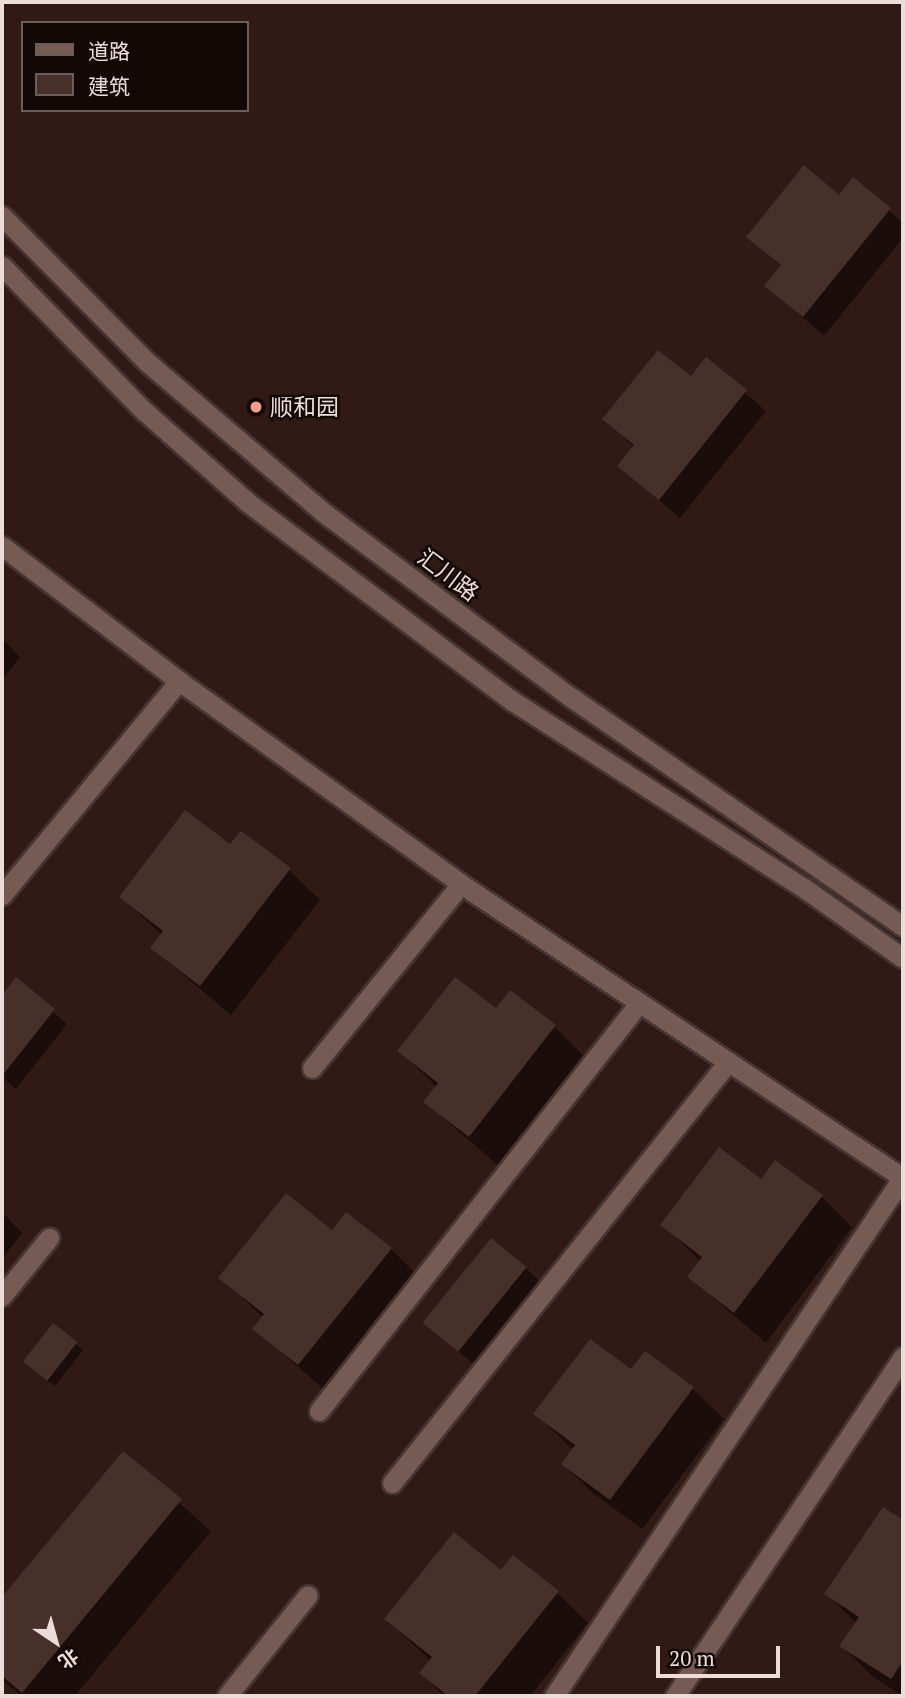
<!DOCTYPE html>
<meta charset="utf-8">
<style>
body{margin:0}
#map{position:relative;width:905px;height:1698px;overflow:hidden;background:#311a16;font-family:"PT Serif","Noto Sans SC",serif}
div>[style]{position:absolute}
.shadow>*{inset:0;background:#0007}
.building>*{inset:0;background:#472f2a;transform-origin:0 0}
.roads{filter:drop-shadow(2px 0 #463532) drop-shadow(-2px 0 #463532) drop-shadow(0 2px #463532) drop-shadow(0 -2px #463532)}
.service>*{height:19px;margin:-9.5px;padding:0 9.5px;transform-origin:9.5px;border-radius:9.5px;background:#765b55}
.tertiary>*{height:19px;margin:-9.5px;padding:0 9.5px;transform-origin:9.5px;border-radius:9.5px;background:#765b55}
.dots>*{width:19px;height:19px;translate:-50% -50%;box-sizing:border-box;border:4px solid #120806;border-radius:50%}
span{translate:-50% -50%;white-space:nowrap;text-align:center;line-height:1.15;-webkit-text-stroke:5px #120806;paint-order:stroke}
.poi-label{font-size:23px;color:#edddda}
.left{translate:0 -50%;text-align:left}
.street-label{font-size:23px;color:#edddda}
.frame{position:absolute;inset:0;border:4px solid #edddda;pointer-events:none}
.legend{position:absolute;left:21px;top:21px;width:228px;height:91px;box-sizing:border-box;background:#120806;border:2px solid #6a5d5b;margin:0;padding:9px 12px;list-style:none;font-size:21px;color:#edddda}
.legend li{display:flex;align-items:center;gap:14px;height:35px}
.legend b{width:35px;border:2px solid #6a5d5b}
.north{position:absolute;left:21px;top:1607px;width:70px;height:70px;-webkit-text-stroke:5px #120806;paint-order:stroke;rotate:144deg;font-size:19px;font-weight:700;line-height:28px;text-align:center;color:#edddda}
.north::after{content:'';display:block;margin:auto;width:24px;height:32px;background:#edddda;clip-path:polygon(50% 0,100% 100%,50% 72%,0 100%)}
.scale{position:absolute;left:656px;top:1646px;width:124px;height:32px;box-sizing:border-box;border:4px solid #edddda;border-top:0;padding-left:9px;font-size:21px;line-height:24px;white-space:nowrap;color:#edddda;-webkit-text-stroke:5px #120806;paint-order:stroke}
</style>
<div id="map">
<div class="shadow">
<i style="clip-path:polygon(854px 180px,903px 223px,903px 238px,824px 336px,767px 286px,782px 267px,748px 237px,839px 197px)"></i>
<i style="clip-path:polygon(706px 359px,766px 411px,680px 518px,620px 466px,635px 448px,604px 419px,691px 378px)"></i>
<i style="clip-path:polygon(2px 638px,20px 657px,2px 680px)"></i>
<i style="clip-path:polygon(289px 870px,320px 900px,231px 1015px,152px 948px,162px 935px,121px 897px)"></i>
<i style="clip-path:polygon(16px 980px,67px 1024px,16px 1089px,2px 1077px,2px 997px)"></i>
<i style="clip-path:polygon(496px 1011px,555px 1027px,585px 1057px,500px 1167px,425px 1102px,437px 1087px,400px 1051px)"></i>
<i style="clip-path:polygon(762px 1181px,821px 1196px,852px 1227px,766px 1343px,689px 1277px,701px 1262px,663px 1225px)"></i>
<i style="clip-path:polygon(2px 1212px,22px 1233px,2px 1259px)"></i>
<i style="clip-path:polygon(332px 1232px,391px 1249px,422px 1280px,330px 1395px,255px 1329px,264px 1318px,220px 1277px)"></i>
<i style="clip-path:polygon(526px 1268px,540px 1282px,473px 1364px,425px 1322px)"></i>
<i style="clip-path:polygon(53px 1326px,83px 1350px,55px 1386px,32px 1368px)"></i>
<i style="clip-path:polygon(645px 1353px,693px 1389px,724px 1419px,642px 1529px,594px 1494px,563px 1464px,573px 1450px,536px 1414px,631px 1372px)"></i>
<i style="clip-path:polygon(123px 1453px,211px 1531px,75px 1696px,22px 1696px,2px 1680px,2px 1600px)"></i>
<i style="clip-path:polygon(883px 1509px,903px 1522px,903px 1696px,872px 1676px,841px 1645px,856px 1623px,827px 1594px)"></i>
<i style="clip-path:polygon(502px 1572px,557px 1593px,588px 1623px,530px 1696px,444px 1696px,421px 1673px,431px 1661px,386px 1619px)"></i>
</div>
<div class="building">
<i style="clip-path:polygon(804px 165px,839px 195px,853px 177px,891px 208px,803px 317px,764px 286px,781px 265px,746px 237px)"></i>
<i style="clip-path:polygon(658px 350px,691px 376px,706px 357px,747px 390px,659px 500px,617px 466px,634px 445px,602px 419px)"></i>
<i style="clip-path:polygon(185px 810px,230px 844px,241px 831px,291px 868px,200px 986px,150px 948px,163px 931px,119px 897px)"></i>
<i style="clip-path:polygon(16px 977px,55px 1009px,2px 1076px,2px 995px)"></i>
<i style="clip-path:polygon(455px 977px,496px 1008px,510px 990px,556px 1025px,469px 1137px,423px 1102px,438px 1083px,397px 1051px)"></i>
<i style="clip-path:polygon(719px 1147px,761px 1179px,775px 1160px,823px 1195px,734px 1313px,687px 1277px,702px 1257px,660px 1225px)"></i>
<i style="clip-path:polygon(286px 1193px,332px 1230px,346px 1212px,392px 1248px,298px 1365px,252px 1329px,264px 1314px,218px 1278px)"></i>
<i style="left:491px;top:1238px;width:46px;height:109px;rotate:39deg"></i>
<i style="left:53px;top:1323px;width:31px;height:49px;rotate:38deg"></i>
<i style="clip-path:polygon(590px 1339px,631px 1369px,645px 1351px,694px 1387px,610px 1500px,561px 1464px,575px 1445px,533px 1414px)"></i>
<i style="clip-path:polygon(123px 1451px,182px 1499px,22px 1693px,2px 1676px,2px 1597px)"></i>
<i style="clip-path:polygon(883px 1507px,903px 1520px,903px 1661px,891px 1679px,839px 1646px,859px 1617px,824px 1594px)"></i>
<i style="clip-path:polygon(454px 1532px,501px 1570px,513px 1555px,559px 1591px,475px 1696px,448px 1696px,419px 1673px,432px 1657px,384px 1619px)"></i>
</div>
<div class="roads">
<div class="service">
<i style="left:2px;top:546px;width:223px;rotate:37.3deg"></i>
<i style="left:179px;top:681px;width:347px;rotate:35.7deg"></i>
<i style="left:461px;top:884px;width:531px;rotate:33.63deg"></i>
<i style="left:2px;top:895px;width:278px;rotate:-50.4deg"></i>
<i style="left:312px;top:1068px;width:237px;rotate:-51deg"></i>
<i style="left:2px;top:1296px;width:75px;rotate:-51deg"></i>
<i style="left:319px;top:1411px;width:519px;rotate:-51.89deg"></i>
<i style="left:392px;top:1483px;width:539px;rotate:-51.41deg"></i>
<i style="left:227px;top:1696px;width:129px;rotate:-51.3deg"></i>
<i style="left:554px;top:1696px;width:625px;rotate:-56.08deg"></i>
<i style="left:675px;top:1696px;width:409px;rotate:-56.1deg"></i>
</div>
<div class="tertiary">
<i style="left:2px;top:216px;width:207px;rotate:45.2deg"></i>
<i style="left:148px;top:363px;width:230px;rotate:40.4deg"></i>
<i style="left:323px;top:512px;width:311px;rotate:36.8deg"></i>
<i style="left:572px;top:698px;width:402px;rotate:34.6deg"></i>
<i style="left:2px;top:266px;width:203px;rotate:45.6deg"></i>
<i style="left:144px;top:411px;width:136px;rotate:41.4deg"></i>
<i style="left:246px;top:501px;width:335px;rotate:36.9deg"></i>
<i style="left:514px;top:702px;width:345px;rotate:32.7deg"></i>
<i style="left:804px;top:888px;width:121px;rotate:35.3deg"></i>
</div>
</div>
<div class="dots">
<i style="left:256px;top:407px;background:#f49d8c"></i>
</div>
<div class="poi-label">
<span class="left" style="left:270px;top:407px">顺和园</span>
</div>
<div class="street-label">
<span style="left:448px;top:575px;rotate:37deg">汇川路</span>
</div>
<div class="frame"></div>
<ul class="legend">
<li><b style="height:9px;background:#765b55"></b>道路</li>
<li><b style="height:19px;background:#472f2a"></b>建筑</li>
</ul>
<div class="north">北</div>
<div class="scale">20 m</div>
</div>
